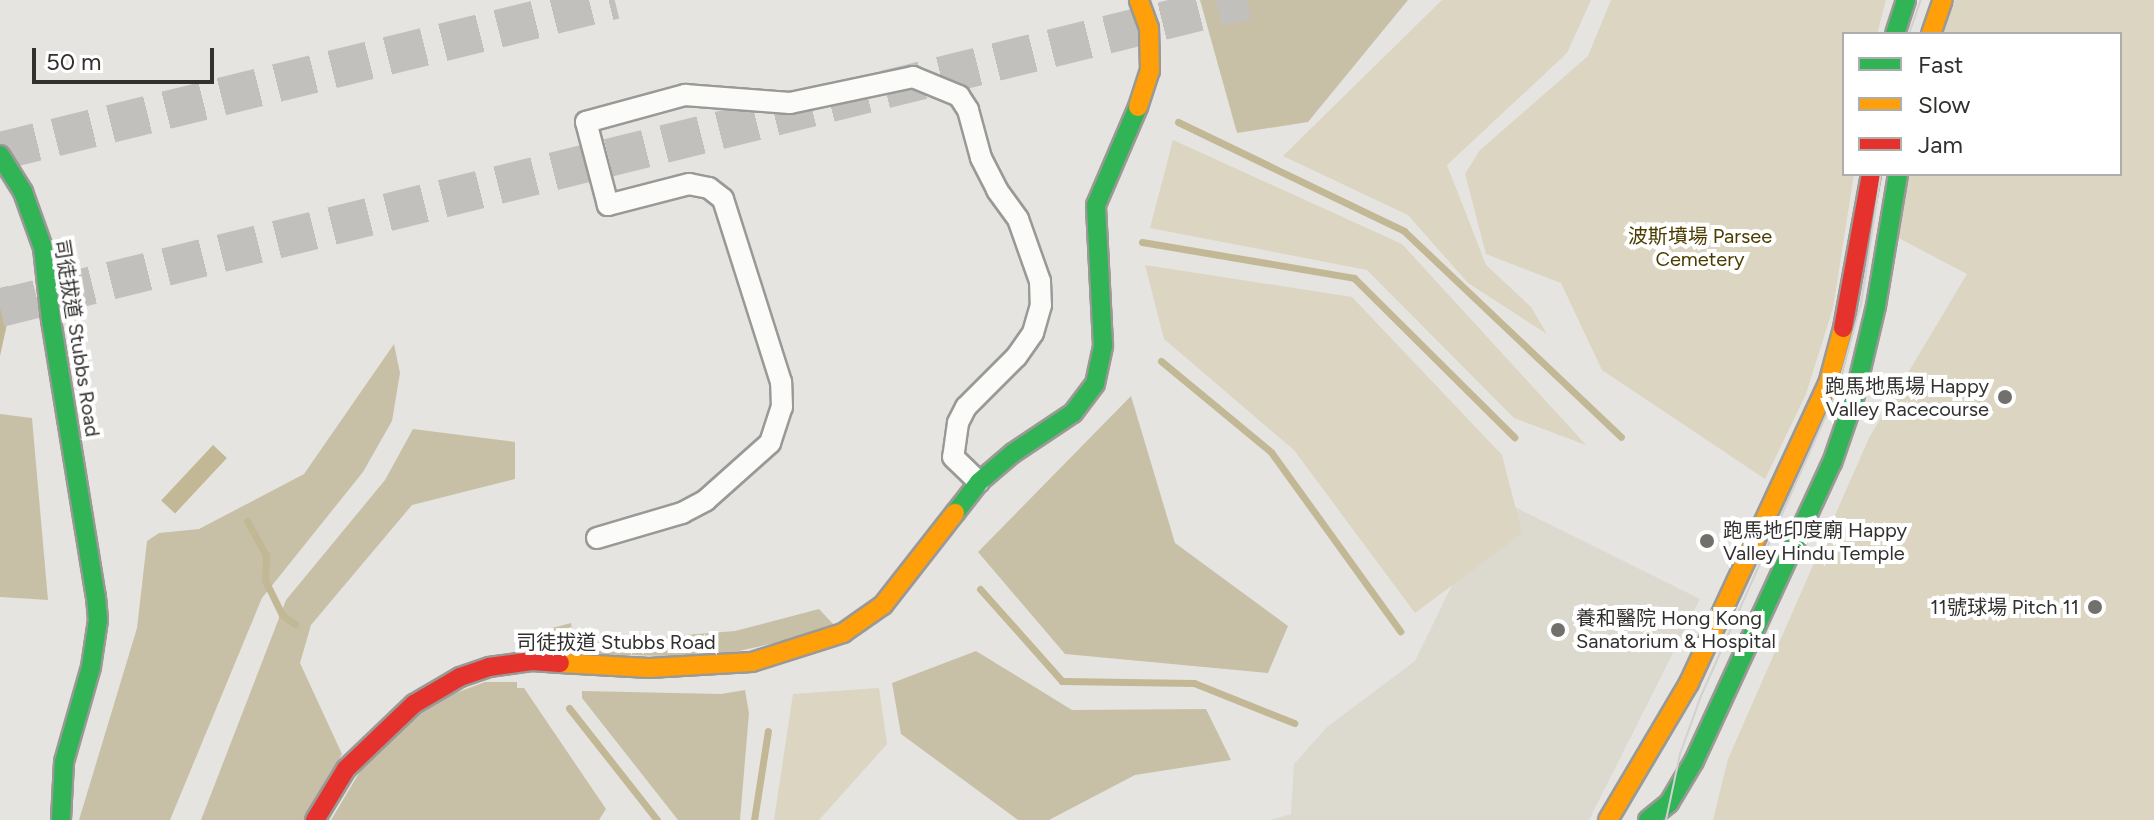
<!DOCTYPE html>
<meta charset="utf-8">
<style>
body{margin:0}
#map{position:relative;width:2154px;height:820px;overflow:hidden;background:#e5e4e0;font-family:Figtree,"Noto Sans TC",sans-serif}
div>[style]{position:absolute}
.built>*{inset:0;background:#dcd9cf}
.green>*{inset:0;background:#dbd5c1}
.forest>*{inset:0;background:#c8c0a6}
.water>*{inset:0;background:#c2b896;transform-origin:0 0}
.stream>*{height:7px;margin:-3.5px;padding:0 3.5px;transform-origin:3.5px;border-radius:3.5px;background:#c2b896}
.highway-tunnel>*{height:38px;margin-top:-19px;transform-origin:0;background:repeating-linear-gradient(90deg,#c1c0bd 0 38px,transparent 0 57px)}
.roads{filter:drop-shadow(2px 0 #9a9996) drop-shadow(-2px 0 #9a9996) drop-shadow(0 2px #9a9996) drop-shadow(0 -2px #9a9996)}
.street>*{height:20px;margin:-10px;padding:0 10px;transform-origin:10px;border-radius:10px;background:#fbfbfa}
.fast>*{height:18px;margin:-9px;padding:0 9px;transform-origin:9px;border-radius:9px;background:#30b455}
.slow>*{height:18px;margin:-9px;padding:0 9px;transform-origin:9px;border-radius:9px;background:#ff9f0a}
.jam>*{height:18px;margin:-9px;padding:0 9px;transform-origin:9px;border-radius:9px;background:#e5322d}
.tram>*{height:2px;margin:-1px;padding:0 1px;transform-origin:1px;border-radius:1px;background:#d1d1d1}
.dots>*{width:22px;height:22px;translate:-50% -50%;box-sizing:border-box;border:4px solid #fff;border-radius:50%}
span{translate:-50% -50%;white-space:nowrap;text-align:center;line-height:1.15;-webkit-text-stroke:8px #fff;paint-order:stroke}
.park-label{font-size:20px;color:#4c3c00}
.street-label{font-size:20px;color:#32312f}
.poi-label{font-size:20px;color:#32312f}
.right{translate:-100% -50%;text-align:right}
.left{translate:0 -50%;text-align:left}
.legend{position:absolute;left:1842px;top:32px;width:280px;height:144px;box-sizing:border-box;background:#fff;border:2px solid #adadac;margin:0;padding:10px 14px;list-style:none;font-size:24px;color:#32312f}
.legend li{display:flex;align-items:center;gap:16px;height:40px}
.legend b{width:40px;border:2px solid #adadac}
.scale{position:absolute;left:32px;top:48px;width:182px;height:36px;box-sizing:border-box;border:4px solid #32312f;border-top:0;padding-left:10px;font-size:24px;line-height:28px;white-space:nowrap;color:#32312f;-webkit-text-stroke:6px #fff;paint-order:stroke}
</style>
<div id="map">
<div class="built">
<i style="clip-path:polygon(1495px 497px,1700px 599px,1589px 820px,1270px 820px,1291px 814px,1294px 764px,1327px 727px,1415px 661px)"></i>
</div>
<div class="green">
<i style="clip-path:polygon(1442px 0,1591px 0,1567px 53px,1447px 165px,1486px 265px,1531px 307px,1547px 334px,1468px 283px,1408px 215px,1283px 156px)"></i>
<i style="clip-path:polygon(1611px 0,1886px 0,1877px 34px,1844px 34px,1844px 174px,1854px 174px,1833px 308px,1806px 394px,1765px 479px,1602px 370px,1561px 283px,1486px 254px,1465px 174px,1480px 150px,1588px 56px)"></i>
<i style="clip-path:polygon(1955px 0,2154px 0,2154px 820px,1713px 820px,1728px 759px,1869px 438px,1967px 274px,1893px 235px,1904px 174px,2120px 174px,2120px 34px,1943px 34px)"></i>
<i style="clip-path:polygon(1173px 140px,1402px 244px,1586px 445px,1514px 418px,1367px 270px,1150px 228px)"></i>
<i style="clip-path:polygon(1145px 265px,1352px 297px,1502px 455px,1522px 533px,1415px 613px,1294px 450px,1164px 339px)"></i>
<i style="clip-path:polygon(879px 688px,887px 744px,819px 820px,774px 820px,793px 694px)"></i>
</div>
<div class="forest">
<i style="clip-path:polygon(1200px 0,1408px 0,1308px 122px,1237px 133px)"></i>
<i style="clip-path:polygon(394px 344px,400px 373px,392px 421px,363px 472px,262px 598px,170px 820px,79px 820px,137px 628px,147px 541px,159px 533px,199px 529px,304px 474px)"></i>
<i style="clip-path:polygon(1131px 396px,1175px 543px,1288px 626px,1268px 673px,1065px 654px,978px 552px)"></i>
<i style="clip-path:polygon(0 414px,32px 418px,48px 600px,0 597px)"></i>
<i style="clip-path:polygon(413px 429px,515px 442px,515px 479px,412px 505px,311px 625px,300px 663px,342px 754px,306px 820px,201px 820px,286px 600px,385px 480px)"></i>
<i style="clip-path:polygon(819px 609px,834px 625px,798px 638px,711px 657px,535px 653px,533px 633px,571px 623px,574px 644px,735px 631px)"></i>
<i style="clip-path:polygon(976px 651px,1072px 710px,1206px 709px,1231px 760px,1135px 775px,1049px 820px,1018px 820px,901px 734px,892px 683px)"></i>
<i style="clip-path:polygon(485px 682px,517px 682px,517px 688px,524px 688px,606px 809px,599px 820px,331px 820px,368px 758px,437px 700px)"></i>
<i style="clip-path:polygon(745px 690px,749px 713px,740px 820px,678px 820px,582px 698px,582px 691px,721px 694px)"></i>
</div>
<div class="water">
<i style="clip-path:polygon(8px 286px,14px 292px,0 356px,0 288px)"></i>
<i style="left:213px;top:445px;width:19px;height:76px;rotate:43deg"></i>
</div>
<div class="stream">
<i style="left:1178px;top:122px;width:251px;rotate:25.7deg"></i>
<i style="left:1404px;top:231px;width:299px;rotate:43.5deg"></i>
<i style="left:1142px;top:242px;width:215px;rotate:9.6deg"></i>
<i style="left:1354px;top:278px;width:226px;rotate:44.8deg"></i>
<i style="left:1161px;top:361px;width:143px;rotate:39.6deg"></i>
<i style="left:1271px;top:452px;width:221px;rotate:54.2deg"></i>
<i style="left:247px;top:521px;width:39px;rotate:61deg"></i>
<i style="left:266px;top:555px;width:25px;rotate:92deg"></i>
<i style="left:265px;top:580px;width:39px;rotate:64deg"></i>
<i style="left:282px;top:615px;width:16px;rotate:35deg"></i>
<i style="left:980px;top:589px;width:123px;rotate:48.3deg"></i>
<i style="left:1062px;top:681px;width:132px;rotate:0.9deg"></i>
<i style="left:1194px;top:683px;width:108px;rotate:21.8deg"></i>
<i style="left:569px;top:708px;width:142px;rotate:51.8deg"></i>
<i style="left:754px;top:820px;width:90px;rotate:-81.1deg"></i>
</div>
<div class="highway-tunnel">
<i style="left:0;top:151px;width:633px;rotate:-13.79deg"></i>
<i style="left:0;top:308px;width:1284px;rotate:-13.87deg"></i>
</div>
<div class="roads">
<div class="street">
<i style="left:597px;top:538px;width:89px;rotate:-16.4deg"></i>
<i style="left:682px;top:513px;width:27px;rotate:-28deg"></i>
<i style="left:706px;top:500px;width:86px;rotate:-41.7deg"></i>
<i style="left:770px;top:443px;width:38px;rotate:-72deg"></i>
<i style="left:782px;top:407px;width:25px;rotate:-92deg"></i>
<i style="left:781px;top:382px;width:192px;rotate:-107.6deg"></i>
<i style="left:723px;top:199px;width:18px;rotate:-142deg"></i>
<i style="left:709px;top:188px;width:20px;rotate:-169deg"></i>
<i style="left:689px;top:184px;width:84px;rotate:165.5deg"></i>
<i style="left:608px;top:205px;width:86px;rotate:-104.8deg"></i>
<i style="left:586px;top:122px;width:103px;rotate:-15.3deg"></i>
<i style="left:685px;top:95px;width:105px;rotate:4.4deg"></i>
<i style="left:790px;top:103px;width:126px;rotate:-11.9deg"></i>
<i style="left:913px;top:77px;width:50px;rotate:22.4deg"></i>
<i style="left:959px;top:96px;width:17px;rotate:57deg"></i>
<i style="left:968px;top:110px;width:50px;rotate:74.8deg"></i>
<i style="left:981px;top:158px;width:36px;rotate:63deg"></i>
<i style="left:997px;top:190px;width:36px;rotate:54deg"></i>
<i style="left:1018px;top:219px;width:66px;rotate:70.5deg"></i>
<i style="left:1040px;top:281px;width:24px;rotate:88deg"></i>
<i style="left:1041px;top:305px;width:29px;rotate:106deg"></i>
<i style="left:1033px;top:333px;width:29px;rotate:125deg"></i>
<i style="left:1016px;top:357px;width:71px;rotate:135deg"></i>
<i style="left:966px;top:407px;width:18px;rotate:117deg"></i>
<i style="left:958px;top:423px;width:34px;rotate:98deg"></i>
<i style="left:953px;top:457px;width:36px;rotate:44deg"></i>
</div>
<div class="fast">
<i style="left:1895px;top:34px;width:36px;rotate:-72deg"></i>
<i style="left:0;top:155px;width:44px;rotate:58.1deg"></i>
<i style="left:23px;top:192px;width:59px;rotate:70.3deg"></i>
<i style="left:43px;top:248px;width:72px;rotate:83.7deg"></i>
<i style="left:51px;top:320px;width:281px;rotate:80.8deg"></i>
<i style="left:96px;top:597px;width:23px;rotate:85deg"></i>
<i style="left:98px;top:620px;width:48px;rotate:98.5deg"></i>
<i style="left:91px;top:667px;width:99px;rotate:105.9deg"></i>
<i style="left:64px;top:762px;width:58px;rotate:93deg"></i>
<i style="left:955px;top:513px;width:39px;rotate:-52deg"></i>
<i style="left:979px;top:482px;width:45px;rotate:-40.5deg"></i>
<i style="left:1013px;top:453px;width:72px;rotate:-33.7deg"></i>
<i style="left:1073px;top:413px;width:36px;rotate:-53deg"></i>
<i style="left:1095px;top:384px;width:40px;rotate:-78deg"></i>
<i style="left:1103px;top:345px;width:140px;rotate:-92.9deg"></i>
<i style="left:1096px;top:205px;width:107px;rotate:-66.8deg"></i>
<i style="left:1648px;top:820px;width:27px;rotate:-39deg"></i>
<i style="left:1669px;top:803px;width:49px;rotate:-59.2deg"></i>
<i style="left:1694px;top:761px;width:328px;rotate:-65.2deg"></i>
<i style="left:1832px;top:463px;width:68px;rotate:-71deg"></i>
<i style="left:1854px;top:399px;width:96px;rotate:-76.7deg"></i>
<i style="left:1876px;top:306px;width:134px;rotate:-80.5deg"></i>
</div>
<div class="slow">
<i style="left:1931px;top:34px;width:36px;rotate:-71deg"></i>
<i style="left:1138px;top:107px;width:38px;rotate:-72deg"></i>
<i style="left:1150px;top:71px;width:43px;rotate:-91.3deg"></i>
<i style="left:1149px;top:28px;width:30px;rotate:-110deg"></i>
<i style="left:560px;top:663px;width:89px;rotate:3.2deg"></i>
<i style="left:649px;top:668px;width:103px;rotate:-3.3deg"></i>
<i style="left:752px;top:662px;width:96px;rotate:-17.7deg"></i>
<i style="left:843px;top:633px;width:49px;rotate:-35deg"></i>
<i style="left:883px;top:605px;width:117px;rotate:-52deg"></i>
<i style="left:1608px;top:820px;width:159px;rotate:-59.4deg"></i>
<i style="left:1689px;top:683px;width:330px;rotate:-65.1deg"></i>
<i style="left:1828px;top:384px;width:58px;rotate:-75deg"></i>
</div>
<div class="jam">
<i style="left:1843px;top:328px;width:157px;rotate:-79.7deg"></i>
<i style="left:315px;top:820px;width:60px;rotate:-58.7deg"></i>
<i style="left:346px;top:769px;width:94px;rotate:-43.7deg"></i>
<i style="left:414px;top:704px;width:53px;rotate:-30.4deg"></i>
<i style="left:460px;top:677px;width:31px;rotate:-19deg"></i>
<i style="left:489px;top:667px;width:43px;rotate:-7.9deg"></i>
<i style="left:532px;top:661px;width:28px;rotate:4deg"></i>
</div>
</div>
<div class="tram">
<i style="left:1909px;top:34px;width:36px;rotate:-71deg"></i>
<i style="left:1666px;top:820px;width:67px;rotate:-78deg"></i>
<i style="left:1680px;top:754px;width:62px;rotate:-70.1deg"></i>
<i style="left:1701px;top:696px;width:335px;rotate:-66deg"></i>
<i style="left:1837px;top:390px;width:89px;rotate:-74.4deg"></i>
<i style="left:1861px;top:304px;width:132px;rotate:-81.3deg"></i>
</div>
<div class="dots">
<i style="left:2005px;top:397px;background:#71706d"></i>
<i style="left:1707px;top:541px;background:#71706d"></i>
<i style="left:2095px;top:607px;background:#71706d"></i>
<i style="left:1558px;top:630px;background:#71706d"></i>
</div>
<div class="park-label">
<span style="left:1700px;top:248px">波斯墳場 Parsee<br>Cemetery</span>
</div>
<div class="street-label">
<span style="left:77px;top:338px;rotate:81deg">司徒拔道 Stubbs Road</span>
<span style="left:616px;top:642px">司徒拔道 Stubbs Road</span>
</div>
<div class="poi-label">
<span class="right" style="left:1989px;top:398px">跑馬地馬場 Happy<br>Valley Racecourse</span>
<span class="left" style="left:1723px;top:542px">跑馬地印度廟 Happy<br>Valley Hindu Temple</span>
<span class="right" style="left:2079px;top:607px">11號球場 Pitch 11</span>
<span class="left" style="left:1576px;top:630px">養和醫院 Hong Kong<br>Sanatorium &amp; Hospital</span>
</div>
<ul class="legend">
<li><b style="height:10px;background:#30b455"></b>Fast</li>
<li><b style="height:10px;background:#ff9f0a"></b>Slow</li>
<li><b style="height:10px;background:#e5322d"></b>Jam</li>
</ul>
<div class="scale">50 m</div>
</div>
